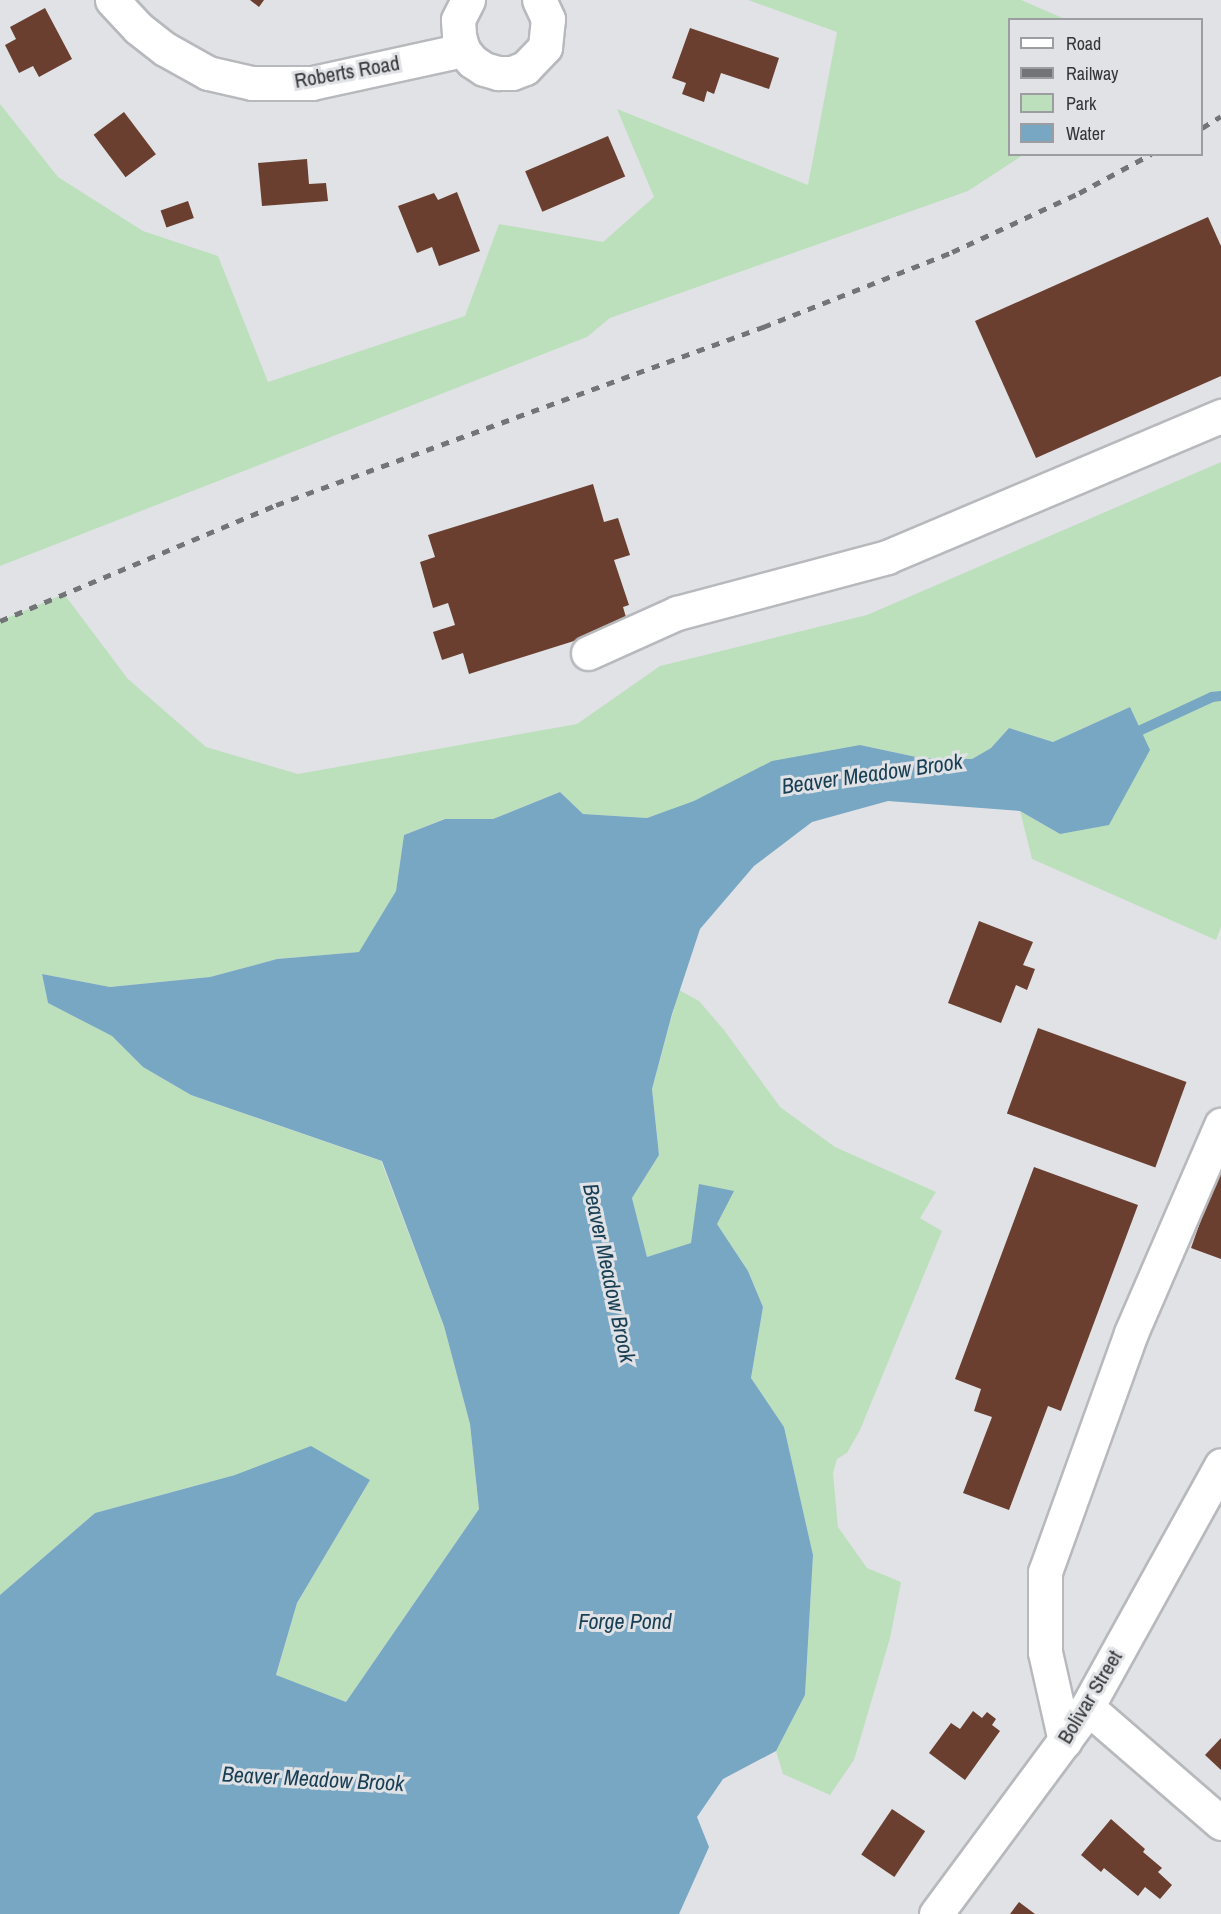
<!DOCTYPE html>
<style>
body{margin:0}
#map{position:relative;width:1221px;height:1914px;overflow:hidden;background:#e0e2e6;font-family:"Archivo Narrow",sans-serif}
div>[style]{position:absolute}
.green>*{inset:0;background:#bde0bc}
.water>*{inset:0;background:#77a7c3}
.stream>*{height:10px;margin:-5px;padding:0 5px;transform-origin:5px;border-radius:5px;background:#77a7c3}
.building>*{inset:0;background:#6a3f2f;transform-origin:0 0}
.roads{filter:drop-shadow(2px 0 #b7b9bd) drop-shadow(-2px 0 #b7b9bd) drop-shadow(0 2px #b7b9bd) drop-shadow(0 -2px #b7b9bd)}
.minor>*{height:33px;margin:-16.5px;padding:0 16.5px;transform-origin:16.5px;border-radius:16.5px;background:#fff}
.rail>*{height:4.5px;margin-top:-2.25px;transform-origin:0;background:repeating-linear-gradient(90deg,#727477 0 8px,transparent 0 16px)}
span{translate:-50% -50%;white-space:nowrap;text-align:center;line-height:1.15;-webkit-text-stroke:6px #e0e2e6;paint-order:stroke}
.street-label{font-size:21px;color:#353638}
.water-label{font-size:22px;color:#183f54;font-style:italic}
.legend{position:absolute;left:1008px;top:18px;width:195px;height:138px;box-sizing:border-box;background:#e0e2e6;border:2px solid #9c9da0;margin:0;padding:8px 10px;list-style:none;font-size:18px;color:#353638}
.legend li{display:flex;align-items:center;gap:12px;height:30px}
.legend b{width:30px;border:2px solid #9c9da0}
</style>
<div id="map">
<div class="green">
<i style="clip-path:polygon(748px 0,1021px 0,1065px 19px,1010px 20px,1010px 154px,1023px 155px,968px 191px,610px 318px,587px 337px,0 566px,0 104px,58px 177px,143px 231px,218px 256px,268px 382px,465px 316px,499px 224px,603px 242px,654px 197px,617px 109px,808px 185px,837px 32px)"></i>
<i style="clip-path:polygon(1221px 462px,1221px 927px,1216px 940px,1032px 859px,1020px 811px,1060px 834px,1130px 707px,1053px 742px,1009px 728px,991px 748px,972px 759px,921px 758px,860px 745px,647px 818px,583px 814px,560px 792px,493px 819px,444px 819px,404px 835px,396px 891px,360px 952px,277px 959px,210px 977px,110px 987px,42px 974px,48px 1003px,112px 1036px,143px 1067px,191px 1095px,381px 1161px,444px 1326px,470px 1424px,479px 1509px,346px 1702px,276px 1676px,297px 1603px,370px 1480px,235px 1475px,95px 1513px,0 1595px,0 621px,64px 594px,128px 679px,206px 747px,298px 774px,577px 724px,660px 666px,867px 615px)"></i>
<i style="clip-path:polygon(679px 990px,699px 1001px,724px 1030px,780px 1107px,835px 1147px,936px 1192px,920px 1218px,942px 1231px,860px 1430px,847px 1453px,837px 1459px,833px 1473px,838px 1527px,867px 1568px,901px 1582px,890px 1638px,854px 1760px,830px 1795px,783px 1774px,776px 1751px,805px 1695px,813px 1555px,784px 1427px,751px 1378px,763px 1307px,748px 1271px,717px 1224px,691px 1244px,647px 1257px,632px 1198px,659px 1155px,652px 1089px)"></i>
</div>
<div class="water">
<i style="clip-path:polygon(1130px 707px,1150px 750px,1109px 825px,1060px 834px,1020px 811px,888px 801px,812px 822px,754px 866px,700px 929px,672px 1014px,652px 1089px,659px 1155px,632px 1198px,647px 1257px,691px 1243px,699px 1184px,734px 1191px,717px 1224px,748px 1271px,763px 1307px,751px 1378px,784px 1427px,813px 1555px,805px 1695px,776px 1751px,723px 1779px,697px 1817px,709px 1847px,679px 1914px,0 1914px,0 1595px,95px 1513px,235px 1475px,311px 1446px,370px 1480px,297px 1603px,276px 1675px,346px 1702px,479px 1509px,470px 1424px,444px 1326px,382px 1161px,191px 1095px,143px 1067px,112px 1036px,48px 1003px,42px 974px,110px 987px,210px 977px,277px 959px,359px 952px,396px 891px,404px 835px,445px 819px,493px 819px,560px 792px,583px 814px,647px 818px,694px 801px,772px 761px,860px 745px,921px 758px,972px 759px,991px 748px,1009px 728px,1053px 742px)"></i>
</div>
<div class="stream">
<i style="left:1128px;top:736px;width:93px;rotate:-24.9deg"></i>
<i style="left:1212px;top:697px;width:9px;rotate:-6deg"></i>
</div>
<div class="building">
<i style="clip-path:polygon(250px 0,264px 0,259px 7px)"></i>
<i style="clip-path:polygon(45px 8px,72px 59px,39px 77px,33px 66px,19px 73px,5px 45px,16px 39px,10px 27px)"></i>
<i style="clip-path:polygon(690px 28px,779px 58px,769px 89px,721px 73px,714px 94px,707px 91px,704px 102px,682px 94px,686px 83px,672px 78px)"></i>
<i style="left:124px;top:112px;width:53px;height:38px;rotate:53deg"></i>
<i style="left:608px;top:136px;width:44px;height:90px;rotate:67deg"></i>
<i style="clip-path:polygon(307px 159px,309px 184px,326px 183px,328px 201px,262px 206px,258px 163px)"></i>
<i style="clip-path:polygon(457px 192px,480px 251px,439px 266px,432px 247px,417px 253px,398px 206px,434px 193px,438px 200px)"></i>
<i style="left:188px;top:201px;width:18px;height:29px;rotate:71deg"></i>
<i style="clip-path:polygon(1208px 217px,1221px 246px,1221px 376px,1036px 458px,975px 321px)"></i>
<i style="clip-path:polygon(593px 484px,604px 522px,618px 518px,630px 555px,614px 560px,629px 605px,623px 607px,628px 624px,469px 674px,463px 653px,442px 660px,433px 632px,455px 625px,448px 603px,433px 608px,420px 562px,435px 557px,428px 535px)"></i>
<i style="clip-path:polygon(979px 921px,1033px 942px,1023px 965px,1035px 969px,1027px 990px,1016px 985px,1001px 1023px,948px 1003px)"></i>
<i style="left:1038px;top:1028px;width:158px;height:91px;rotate:20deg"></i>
<i style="clip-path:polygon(1221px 1163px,1221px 1259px,1191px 1248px)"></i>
<i style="clip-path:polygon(1034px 1167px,1138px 1205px,1061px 1411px,1048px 1406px,1009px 1510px,963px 1493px,992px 1417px,974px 1411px,981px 1389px,955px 1379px)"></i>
<i style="clip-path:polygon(973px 1711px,982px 1718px,987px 1712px,996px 1719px,992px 1725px,1000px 1731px,965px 1780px,929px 1753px,951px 1723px,960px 1729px)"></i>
<i style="clip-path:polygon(1221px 1738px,1221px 1770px,1205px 1755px)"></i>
<i style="left:892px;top:1809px;width:40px;height:55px;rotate:34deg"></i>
<i style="clip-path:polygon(1111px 1819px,1145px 1849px,1143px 1852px,1162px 1868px,1158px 1872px,1172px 1885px,1160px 1899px,1145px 1887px,1138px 1896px,1104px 1868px,1101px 1872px,1081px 1855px)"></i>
<i style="clip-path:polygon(1019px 1902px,1035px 1914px,1010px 1914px)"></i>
</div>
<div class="roads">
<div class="minor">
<i style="left:112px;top:0;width:38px;rotate:47deg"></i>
<i style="left:138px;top:28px;width:34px;rotate:38deg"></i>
<i style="left:165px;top:49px;width:49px;rotate:29.2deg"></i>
<i style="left:208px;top:73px;width:45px;rotate:12.8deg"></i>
<i style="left:252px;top:83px;width:60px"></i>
<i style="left:312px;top:83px;width:155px;rotate:-12.3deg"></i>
<i style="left:468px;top:0;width:22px;rotate:117deg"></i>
<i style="left:458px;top:20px;width:16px;rotate:86deg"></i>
<i style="left:459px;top:36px;width:15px;rotate:74deg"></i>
<i style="left:463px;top:50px;width:14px;rotate:51deg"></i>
<i style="left:472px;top:61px;width:14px;rotate:34deg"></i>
<i style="left:484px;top:69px;width:15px;rotate:16deg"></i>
<i style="left:498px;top:73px;width:14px"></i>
<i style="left:512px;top:73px;width:14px;rotate:-21deg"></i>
<i style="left:525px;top:68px;width:29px;rotate:-46deg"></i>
<i style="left:545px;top:47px;width:28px;rotate:-84deg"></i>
<i style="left:548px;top:19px;width:21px;rotate:-115deg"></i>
<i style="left:588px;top:653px;width:98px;rotate:-24.2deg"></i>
<i style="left:677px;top:613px;width:217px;rotate:-14.9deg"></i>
<i style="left:887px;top:557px;width:363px;rotate:-22.9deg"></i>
<i style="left:1087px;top:1707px;width:177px;rotate:40.9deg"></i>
<i style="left:1065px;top:1741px;width:91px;rotate:-102.7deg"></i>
<i style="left:1045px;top:1652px;width:80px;rotate:-90deg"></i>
<i style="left:1045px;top:1572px;width:254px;rotate:-70.2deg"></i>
<i style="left:1131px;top:1333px;width:227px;rotate:-66.6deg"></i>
<i style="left:936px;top:1914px;width:244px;rotate:-53.5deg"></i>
<i style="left:1081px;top:1718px;width:289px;rotate:-61deg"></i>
</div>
</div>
<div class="rail">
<i style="left:1202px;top:128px;width:22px;rotate:-32deg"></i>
<i style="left:0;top:621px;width:299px;rotate:-22.8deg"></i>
<i style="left:276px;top:505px;width:519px;rotate:-20.08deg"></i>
<i style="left:763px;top:327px;width:203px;rotate:-21.6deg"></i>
<i style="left:952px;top:252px;width:140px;rotate:-24.9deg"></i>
<i style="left:1079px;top:193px;width:82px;rotate:-28.4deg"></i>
</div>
<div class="street-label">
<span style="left:347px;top:72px;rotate:-10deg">Roberts Road</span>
<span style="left:1090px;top:1697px;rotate:-59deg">Bolivar Street</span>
</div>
<div class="water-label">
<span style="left:872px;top:774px;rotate:-8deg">Beaver Meadow Brook</span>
<span style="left:609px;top:1273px;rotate:78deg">Beaver Meadow Brook</span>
<span style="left:625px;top:1622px">Forge Pond</span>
<span style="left:313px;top:1779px;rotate:3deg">Beaver Meadow Brook</span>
</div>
<ul class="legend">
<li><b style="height:8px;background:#fff"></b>Road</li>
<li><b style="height:8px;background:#727477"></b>Railway</li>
<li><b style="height:16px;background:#bde0bc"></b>Park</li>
<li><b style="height:16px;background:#77a7c3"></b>Water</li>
</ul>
</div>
